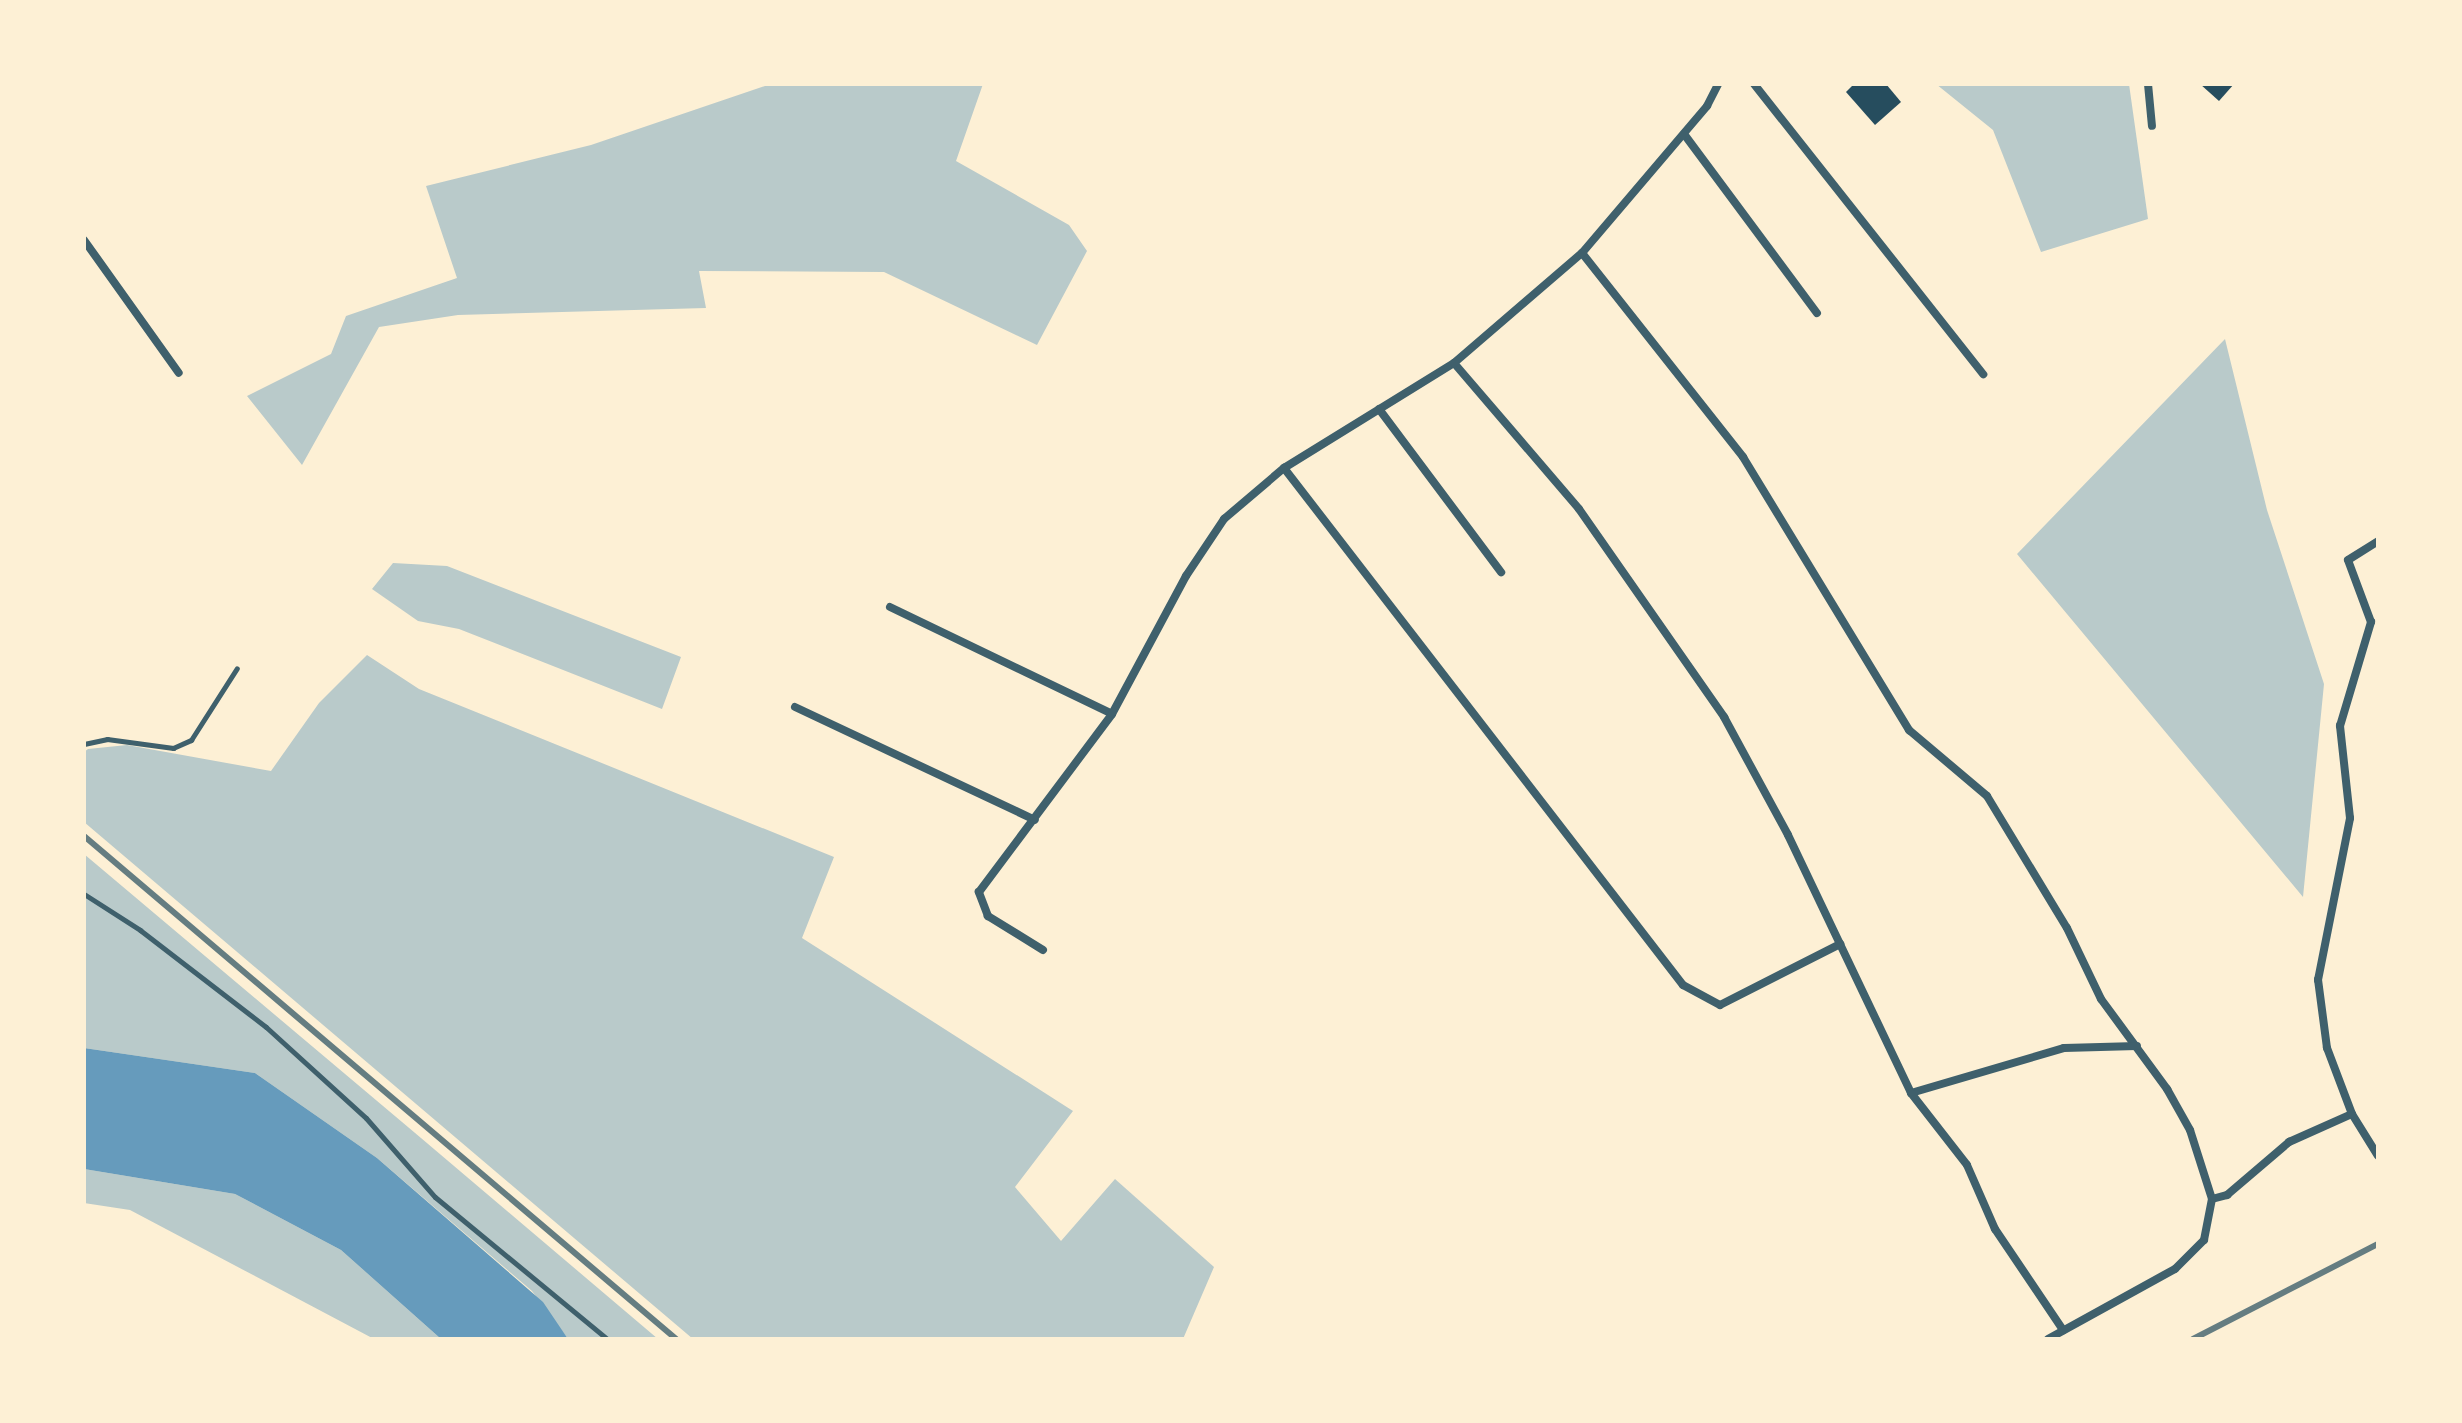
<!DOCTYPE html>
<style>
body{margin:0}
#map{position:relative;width:2462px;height:1423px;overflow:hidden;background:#fdf0d5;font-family:Figtree,sans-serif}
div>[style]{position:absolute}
.green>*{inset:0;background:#b9caca}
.water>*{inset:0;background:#669bbc}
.building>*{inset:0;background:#264d5e}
.service>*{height:5px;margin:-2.5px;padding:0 2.5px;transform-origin:2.5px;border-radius:2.5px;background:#3f606c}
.minor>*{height:8px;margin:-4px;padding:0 4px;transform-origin:4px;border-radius:4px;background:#3f606c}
.rail>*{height:6px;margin:-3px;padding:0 3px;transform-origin:3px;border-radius:3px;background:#657d81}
span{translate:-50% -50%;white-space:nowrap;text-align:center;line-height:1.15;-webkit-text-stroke:6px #fdf0d5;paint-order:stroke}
.frame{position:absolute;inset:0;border:86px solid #fdf0d5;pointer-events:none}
</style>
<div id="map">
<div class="green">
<i style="clip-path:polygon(771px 84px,983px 84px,956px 161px,1069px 225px,1087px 251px,1037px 345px,884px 272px,699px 271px,706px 308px,458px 315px,379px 327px,302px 465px,247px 396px,331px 354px,346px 316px,457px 278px,426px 186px,591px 145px)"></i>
<i style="clip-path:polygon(1936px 84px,2129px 84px,2148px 219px,2041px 252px,1993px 130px)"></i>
<i style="clip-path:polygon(2225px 339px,2267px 510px,2324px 684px,2303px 897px,2017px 554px)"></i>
<i style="clip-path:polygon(393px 563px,447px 566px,681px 657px,662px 709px,459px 629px,418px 621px,372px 589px)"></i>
<i style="clip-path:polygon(367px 655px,419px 689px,834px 857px,802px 938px,1073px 1111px,1015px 1187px,1061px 1241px,1115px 1179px,1214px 1267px,1183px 1339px,693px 1339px,84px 822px,84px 752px,88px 749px,127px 745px,271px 771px,319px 703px)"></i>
<i style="clip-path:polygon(84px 854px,421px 1138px,658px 1339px,568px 1339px,532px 1291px,377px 1158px,255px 1073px,84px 1048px)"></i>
<i style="clip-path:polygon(84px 1169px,235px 1194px,341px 1250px,441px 1339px,374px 1339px,130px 1210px,84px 1203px)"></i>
</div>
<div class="water">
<i style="clip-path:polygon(84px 1048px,255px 1073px,377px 1158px,543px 1302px,568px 1339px,441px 1339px,341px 1250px,235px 1194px,84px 1169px)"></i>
</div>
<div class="building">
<i style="clip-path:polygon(1854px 84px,1886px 84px,1901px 102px,1875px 125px,1846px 92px)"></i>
<i style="clip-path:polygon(2200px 84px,2234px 84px,2219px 101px)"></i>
</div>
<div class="service">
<i style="left:84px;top:744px;width:24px;rotate:-12deg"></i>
<i style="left:107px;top:739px;width:67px;rotate:7.8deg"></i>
<i style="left:173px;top:748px;width:20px;rotate:-24deg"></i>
<i style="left:191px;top:740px;width:85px;rotate:-57.4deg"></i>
<i style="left:84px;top:894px;width:67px;rotate:32.7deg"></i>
<i style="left:140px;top:930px;width:159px;rotate:37.6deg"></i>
<i style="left:266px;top:1027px;width:135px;rotate:42.3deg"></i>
<i style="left:366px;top:1118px;width:105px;rotate:48.9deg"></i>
<i style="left:435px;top:1197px;width:223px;rotate:39.5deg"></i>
</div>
<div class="minor">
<i style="left:1754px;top:84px;width:370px;rotate:51.7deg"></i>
<i style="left:2148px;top:84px;width:42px;rotate:84.6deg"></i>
<i style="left:1684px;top:134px;width:223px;rotate:53.4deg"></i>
<i style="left:84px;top:240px;width:163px;rotate:54.5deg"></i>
<i style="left:1582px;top:253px;width:260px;rotate:51.7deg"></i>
<i style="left:1743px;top:457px;width:320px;rotate:58.7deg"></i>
<i style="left:1909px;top:730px;width:102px;rotate:40.2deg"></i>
<i style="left:1987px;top:796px;width:154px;rotate:58.8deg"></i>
<i style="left:2067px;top:928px;width:79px;rotate:64.4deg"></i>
<i style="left:2101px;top:999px;width:112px;rotate:53.7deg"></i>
<i style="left:2167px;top:1089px;width:47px;rotate:60.7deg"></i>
<i style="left:2190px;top:1130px;width:72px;rotate:72.3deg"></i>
<i style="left:2212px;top:1199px;width:16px;rotate:-15deg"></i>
<i style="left:2227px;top:1195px;width:82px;rotate:-40.5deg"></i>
<i style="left:2289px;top:1142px;width:69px;rotate:-24deg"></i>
<i style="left:2352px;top:1114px;width:49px;rotate:58.2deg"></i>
<i style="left:1454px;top:363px;width:192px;rotate:49.4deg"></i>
<i style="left:1579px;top:509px;width:254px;rotate:55.1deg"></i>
<i style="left:1724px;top:717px;width:134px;rotate:61.5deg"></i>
<i style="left:1788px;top:835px;width:286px;rotate:64.5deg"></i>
<i style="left:1911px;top:1093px;width:159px;rotate:-16.4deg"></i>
<i style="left:2064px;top:1048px;width:73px;rotate:-1.6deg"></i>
<i style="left:1379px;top:409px;width:204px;rotate:53.2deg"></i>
<i style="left:1284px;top:468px;width:653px;rotate:52.34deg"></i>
<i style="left:1683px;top:985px;width:42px;rotate:28.4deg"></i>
<i style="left:1720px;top:1005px;width:135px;rotate:-26.9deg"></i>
<i style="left:890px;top:607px;width:246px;rotate:25.7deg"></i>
<i style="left:795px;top:707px;width:265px;rotate:25.2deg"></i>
<i style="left:1043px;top:950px;width:65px;rotate:-148.3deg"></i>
<i style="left:988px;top:916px;width:26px;rotate:-111deg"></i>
<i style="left:979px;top:892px;width:222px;rotate:-53.2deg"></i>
<i style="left:1112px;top:714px;width:157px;rotate:-61.8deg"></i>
<i style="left:1186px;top:576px;width:69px;rotate:-56.3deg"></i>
<i style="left:1224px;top:519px;width:79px;rotate:-40.4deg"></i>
<i style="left:1284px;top:468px;width:200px;rotate:-31.7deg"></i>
<i style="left:1454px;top:363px;width:169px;rotate:-40.7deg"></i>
<i style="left:1582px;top:253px;width:193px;rotate:-49.6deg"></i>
<i style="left:1707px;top:106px;width:25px;rotate:-63deg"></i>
<i style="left:1911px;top:1093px;width:91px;rotate:52.1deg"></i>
<i style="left:1967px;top:1165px;width:70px;rotate:66.4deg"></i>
<i style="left:1995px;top:1229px;width:122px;rotate:56deg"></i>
<i style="left:2352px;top:1114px;width:71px;rotate:-110.7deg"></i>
<i style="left:2327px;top:1048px;width:69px;rotate:-97.5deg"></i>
<i style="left:2318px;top:980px;width:165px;rotate:-78.8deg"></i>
<i style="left:2350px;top:818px;width:93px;rotate:-96.2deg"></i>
<i style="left:2340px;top:726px;width:109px;rotate:-73.4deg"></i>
<i style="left:2371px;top:622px;width:66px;rotate:-110.4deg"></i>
<i style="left:2348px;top:560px;width:36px;rotate:-32deg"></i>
<i style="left:2048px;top:1339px;width:145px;rotate:-28.9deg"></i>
<i style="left:2175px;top:1269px;width:41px;rotate:-45deg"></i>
<i style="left:2204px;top:1240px;width:42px;rotate:-79deg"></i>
</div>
<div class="rail">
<i style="left:84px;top:836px;width:777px;rotate:40.35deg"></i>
<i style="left:2193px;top:1339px;width:208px;rotate:-27.2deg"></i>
</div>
<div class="frame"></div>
</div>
